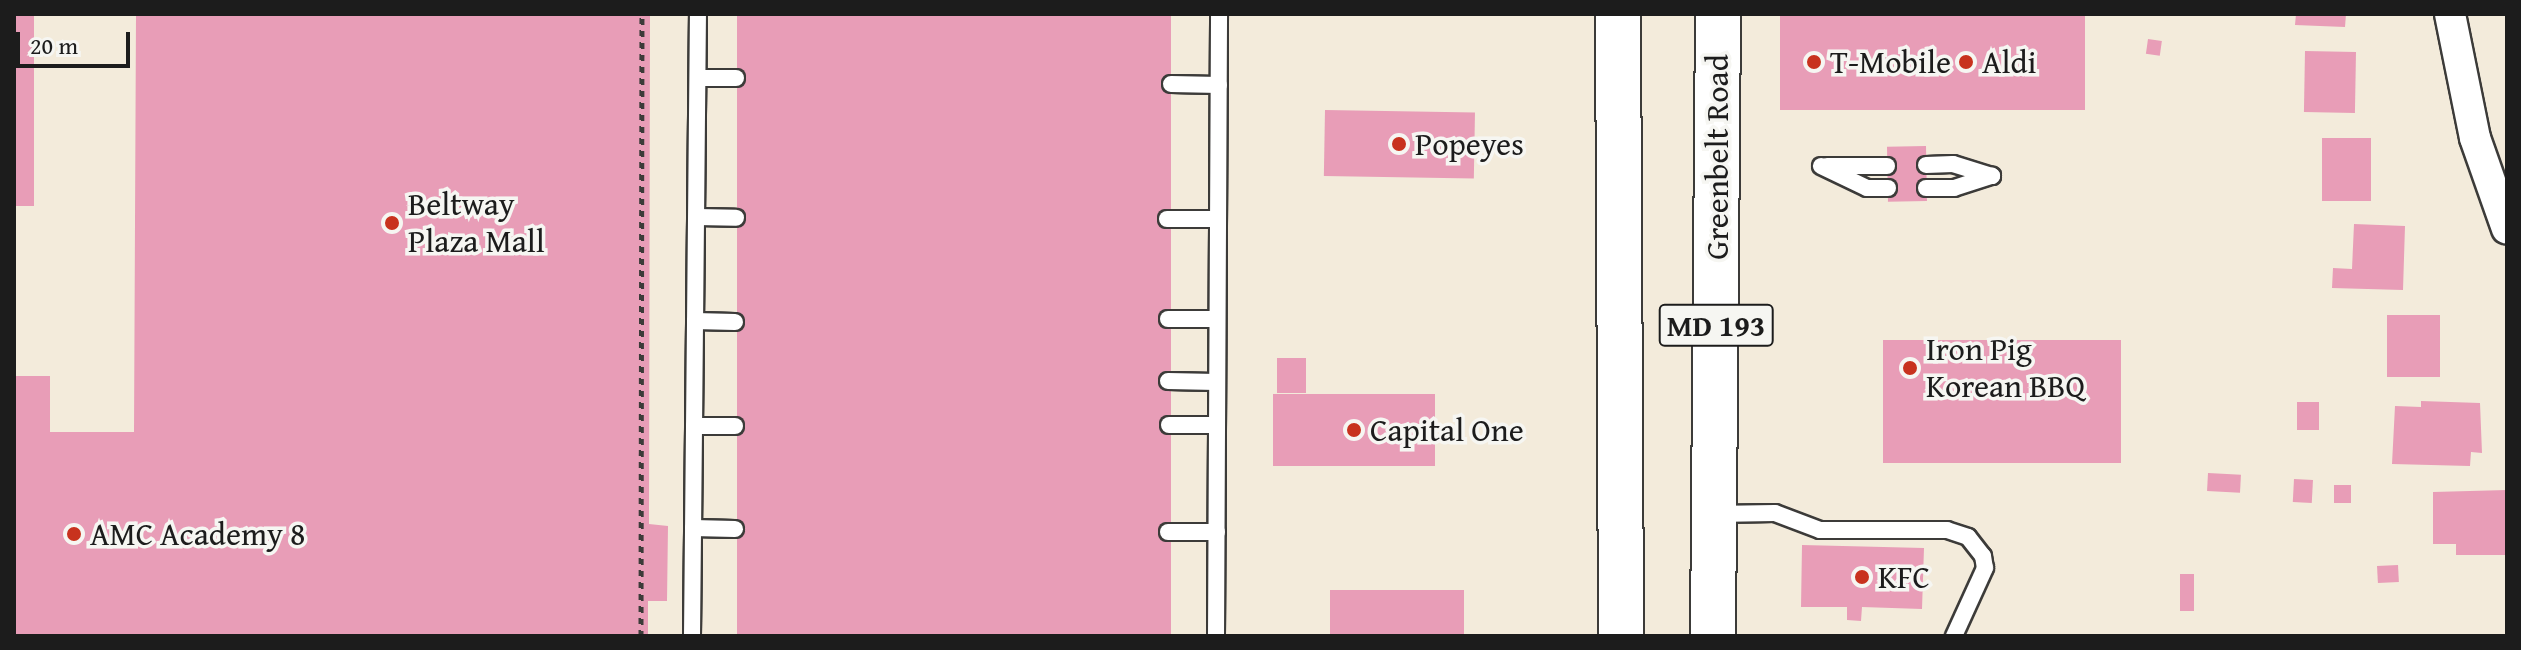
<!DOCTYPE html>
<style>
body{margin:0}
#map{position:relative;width:2521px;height:650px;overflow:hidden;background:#f3ebdb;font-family:"Gentium Book Plus",serif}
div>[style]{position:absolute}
.building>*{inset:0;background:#e89db7;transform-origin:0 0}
.path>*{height:5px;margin-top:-2.5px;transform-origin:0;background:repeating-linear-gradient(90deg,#3c3b39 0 6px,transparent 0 12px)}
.roads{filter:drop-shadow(2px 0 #3c3b39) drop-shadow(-2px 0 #3c3b39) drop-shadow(0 2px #3c3b39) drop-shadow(0 -2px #3c3b39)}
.lane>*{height:16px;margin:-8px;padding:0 8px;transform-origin:8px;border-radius:8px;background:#fff}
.street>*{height:30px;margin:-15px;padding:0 15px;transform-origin:15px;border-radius:15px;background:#fff}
.primary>*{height:44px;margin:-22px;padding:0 22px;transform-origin:22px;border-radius:22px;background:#fff}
.dots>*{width:22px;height:22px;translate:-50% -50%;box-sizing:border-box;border:4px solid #f6f6f2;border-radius:50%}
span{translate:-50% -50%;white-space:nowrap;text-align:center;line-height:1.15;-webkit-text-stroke:7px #f6f6f2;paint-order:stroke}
.shield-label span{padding:2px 6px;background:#f6f6f2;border:2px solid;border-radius:6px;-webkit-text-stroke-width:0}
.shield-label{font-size:30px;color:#1c1c1c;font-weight:700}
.poi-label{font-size:32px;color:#1c1c1c}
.left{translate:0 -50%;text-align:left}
.street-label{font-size:32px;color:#1c1c1c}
.frame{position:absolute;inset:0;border:16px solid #1c1c1c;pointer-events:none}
.scale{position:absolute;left:16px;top:32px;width:114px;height:36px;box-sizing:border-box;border:4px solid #1c1c1c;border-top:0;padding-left:10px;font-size:24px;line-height:28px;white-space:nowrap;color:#1c1c1c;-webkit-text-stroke:6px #f6f6f2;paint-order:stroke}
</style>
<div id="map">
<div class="building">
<i style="left:14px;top:14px;width:20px;height:192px"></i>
<i style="clip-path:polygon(136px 14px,650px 14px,649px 524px,668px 526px,667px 601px,648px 601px,648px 636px,14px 636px,14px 376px,50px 376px,50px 432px,134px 432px)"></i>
<i style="left:737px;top:14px;width:434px;height:622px"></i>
<i style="left:1780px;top:14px;width:305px;height:96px"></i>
<i style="clip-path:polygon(2296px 14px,2346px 14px,2345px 27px,2295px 25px)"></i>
<i style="left:2148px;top:39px;width:14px;height:15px;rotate:8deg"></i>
<i style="left:2305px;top:51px;width:51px;height:61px;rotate:1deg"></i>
<i style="left:1325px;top:110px;width:150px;height:66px;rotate:1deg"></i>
<i style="left:2322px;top:138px;width:49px;height:63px"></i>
<i style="left:1926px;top:146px;width:55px;height:39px;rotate:89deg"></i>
<i style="clip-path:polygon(2354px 224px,2405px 226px,2403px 290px,2332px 288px,2333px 268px,2352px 269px)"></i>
<i style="left:2387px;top:315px;width:53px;height:62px"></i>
<i style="left:1883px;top:340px;width:238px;height:123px"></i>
<i style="left:1277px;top:358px;width:29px;height:35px"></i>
<i style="left:1435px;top:394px;width:72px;height:162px;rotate:90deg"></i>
<i style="clip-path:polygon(2421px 401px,2480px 403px,2482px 453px,2471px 452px,2470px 466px,2392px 464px,2395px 406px,2421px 407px)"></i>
<i style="left:2297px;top:402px;width:22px;height:28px"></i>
<i style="left:2208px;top:473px;width:33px;height:18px;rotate:3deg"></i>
<i style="left:2294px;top:479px;width:19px;height:23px;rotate:3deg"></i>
<i style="left:2334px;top:485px;width:17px;height:18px"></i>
<i style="clip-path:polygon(2507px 490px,2507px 555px,2456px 555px,2456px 544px,2433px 544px,2433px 492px)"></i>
<i style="clip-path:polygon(1802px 545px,1924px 548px,1922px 609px,1862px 607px,1861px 621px,1847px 620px,1847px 607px,1801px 607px)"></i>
<i style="left:2398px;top:565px;width:17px;height:21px;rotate:87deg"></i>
<i style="left:2180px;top:574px;width:14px;height:37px"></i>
<i style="left:1464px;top:590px;width:46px;height:134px;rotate:90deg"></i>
</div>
<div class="path">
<i style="left:641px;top:636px;width:622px;rotate:-89.91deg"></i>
</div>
<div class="roads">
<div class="lane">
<i style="left:698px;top:78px;width:38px"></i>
<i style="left:1171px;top:84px;width:48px;rotate:1.2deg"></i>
<i style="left:1926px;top:165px;width:27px;rotate:-2deg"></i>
<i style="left:1953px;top:164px;width:41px;rotate:17.1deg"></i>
<i style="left:1821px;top:166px;width:51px;rotate:25.6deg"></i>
<i style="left:1867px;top:188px;width:21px"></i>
<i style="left:1827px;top:166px;width:60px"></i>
<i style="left:1926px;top:188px;width:28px"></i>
<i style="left:1954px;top:188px;width:40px;rotate:-18deg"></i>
<i style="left:697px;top:217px;width:39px;rotate:1deg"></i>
<i style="left:1167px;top:219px;width:51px"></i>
<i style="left:1168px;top:319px;width:49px"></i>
<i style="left:695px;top:321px;width:40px;rotate:1.4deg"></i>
<i style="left:1168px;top:381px;width:48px;rotate:1.2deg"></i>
<i style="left:1169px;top:425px;width:48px"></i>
<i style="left:694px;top:426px;width:41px"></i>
<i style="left:1714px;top:514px;width:61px;rotate:-0.9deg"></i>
<i style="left:1775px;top:513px;width:48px;rotate:20.7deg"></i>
<i style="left:1820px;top:530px;width:127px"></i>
<i style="left:1947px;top:530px;width:22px;rotate:18deg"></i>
<i style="left:1968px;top:537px;width:24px;rotate:52deg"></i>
<i style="left:1983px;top:556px;width:12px;rotate:81deg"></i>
<i style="left:1985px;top:568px;width:75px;rotate:114.5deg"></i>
<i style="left:693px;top:528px;width:42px;rotate:1.4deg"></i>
<i style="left:1168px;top:532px;width:49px"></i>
<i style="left:692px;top:636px;width:622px;rotate:-89.45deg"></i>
<i style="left:1216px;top:636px;width:622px;rotate:-89.72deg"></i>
</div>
<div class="street">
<i style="left:2450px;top:14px;width:126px;rotate:78.6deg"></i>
<i style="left:2475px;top:138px;width:96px;rotate:70.6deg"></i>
</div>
<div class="primary">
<i style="left:1618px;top:14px;width:622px;rotate:89.72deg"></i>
<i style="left:1713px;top:636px;width:622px;rotate:-89.54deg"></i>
</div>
</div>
<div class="dots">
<i style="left:1814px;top:62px;background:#c8321e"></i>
<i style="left:1966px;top:62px;background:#c8321e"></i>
<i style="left:1399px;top:144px;background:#c8321e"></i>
<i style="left:392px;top:223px;background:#c8321e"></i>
<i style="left:1910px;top:368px;background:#c8321e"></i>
<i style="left:1354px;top:430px;background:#c8321e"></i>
<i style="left:74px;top:534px;background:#c8321e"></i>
<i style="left:1862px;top:577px;background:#c8321e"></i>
</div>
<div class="shield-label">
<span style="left:1716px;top:325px">MD 193</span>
</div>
<div class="poi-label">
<span class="left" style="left:1830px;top:62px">T-Mobile</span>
<span class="left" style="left:1982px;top:62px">Aldi</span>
<span class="left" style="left:1415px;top:144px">Popeyes</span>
<span class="left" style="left:408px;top:223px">Beltway<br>Plaza Mall</span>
<span class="left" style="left:1926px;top:368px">Iron Pig<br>Korean BBQ</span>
<span class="left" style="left:1370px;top:430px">Capital One</span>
<span class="left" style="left:90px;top:534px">AMC Academy 8</span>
<span class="left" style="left:1878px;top:577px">KFC</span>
</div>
<div class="street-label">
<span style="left:1717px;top:157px;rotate:-90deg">Greenbelt Road</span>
</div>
<div class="frame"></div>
<div class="scale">20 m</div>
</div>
